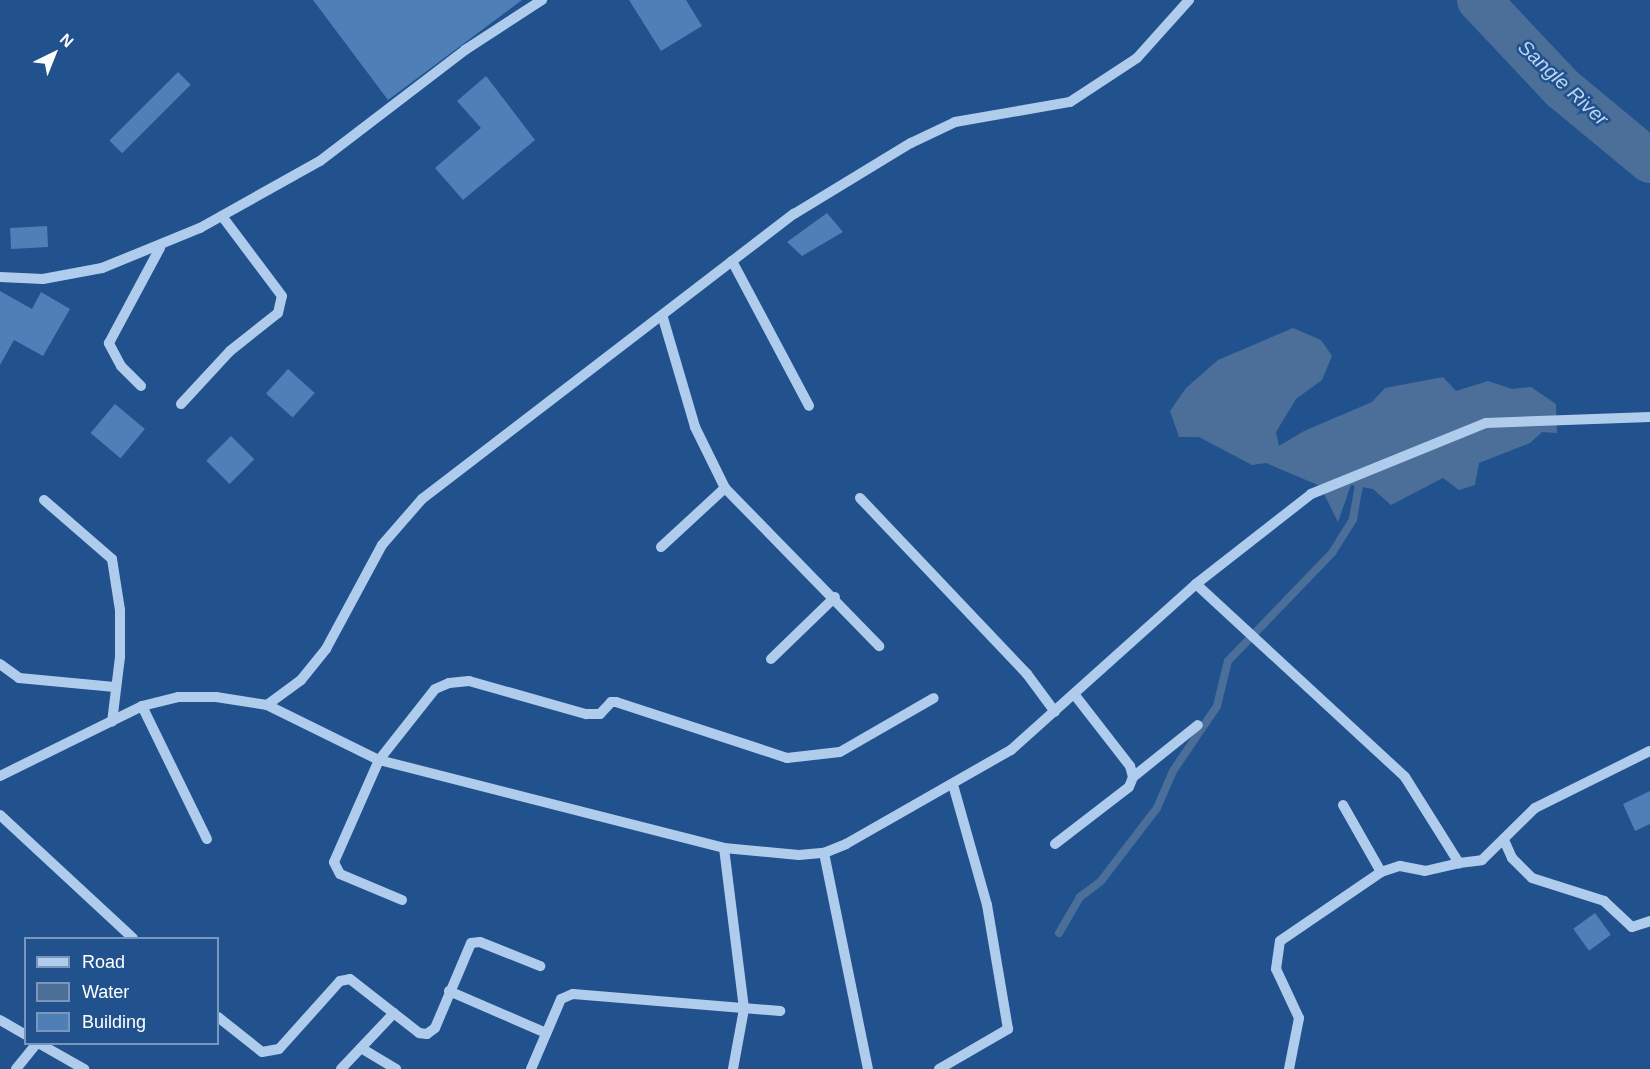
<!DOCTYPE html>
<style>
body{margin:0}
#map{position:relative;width:1650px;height:1069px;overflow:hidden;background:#21528d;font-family:Arial,sans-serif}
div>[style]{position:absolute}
.water>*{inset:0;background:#4c6f99}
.stream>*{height:8px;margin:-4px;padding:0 4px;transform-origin:4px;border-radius:4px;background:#4c6f99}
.river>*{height:44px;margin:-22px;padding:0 22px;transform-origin:22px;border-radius:22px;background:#4c6f99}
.building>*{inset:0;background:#4e7fb6;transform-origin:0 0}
.minor>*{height:10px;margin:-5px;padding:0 5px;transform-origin:5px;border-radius:5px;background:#b0ccec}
span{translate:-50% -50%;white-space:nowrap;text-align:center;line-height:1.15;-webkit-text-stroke:5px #21528d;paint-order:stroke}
.water-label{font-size:20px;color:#bcd6f3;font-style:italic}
.legend{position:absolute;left:24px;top:937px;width:195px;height:108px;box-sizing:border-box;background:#21528d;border:2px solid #7a97bb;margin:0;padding:8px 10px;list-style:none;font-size:18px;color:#fff}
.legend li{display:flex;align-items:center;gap:12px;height:30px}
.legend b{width:30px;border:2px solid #7a97bb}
.north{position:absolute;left:24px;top:24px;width:60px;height:60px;-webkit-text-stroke:4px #21528d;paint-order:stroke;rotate:43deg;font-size:16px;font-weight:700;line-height:24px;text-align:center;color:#fff}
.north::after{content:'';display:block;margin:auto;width:21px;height:27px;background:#fff;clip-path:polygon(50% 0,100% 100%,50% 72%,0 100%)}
</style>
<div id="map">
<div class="water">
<i style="clip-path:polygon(1293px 328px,1321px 340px,1332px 356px,1322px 380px,1296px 399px,1276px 432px,1279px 446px,1304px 431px,1372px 402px,1385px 388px,1443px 377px,1456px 391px,1488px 381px,1512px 389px,1531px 387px,1556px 404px,1557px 433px,1542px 432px,1530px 443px,1479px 463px,1475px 485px,1459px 490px,1443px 478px,1391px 505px,1373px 489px,1351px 485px,1338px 522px,1320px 486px,1266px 463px,1252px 465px,1199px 437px,1179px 437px,1170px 411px,1186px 388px,1218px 360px)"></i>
</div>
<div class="stream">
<i style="left:1059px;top:933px;width:42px;rotate:-59.7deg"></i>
<i style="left:1080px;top:897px;width:26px;rotate:-37deg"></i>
<i style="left:1101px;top:881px;width:92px;rotate:-52.5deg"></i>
<i style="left:1157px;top:808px;width:40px;rotate:-66.6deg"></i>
<i style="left:1173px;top:771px;width:78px;rotate:-55.9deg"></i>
<i style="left:1217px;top:706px;width:46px;rotate:-76.3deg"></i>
<i style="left:1228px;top:661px;width:150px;rotate:-46.1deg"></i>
<i style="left:1332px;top:553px;width:40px;rotate:-58deg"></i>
<i style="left:1353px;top:519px;width:34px;rotate:-80deg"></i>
</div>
<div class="river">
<i style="left:1479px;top:0;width:122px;rotate:46.7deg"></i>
<i style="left:1563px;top:89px;width:113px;rotate:39.6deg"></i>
</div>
<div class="building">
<i style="clip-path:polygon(313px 0,522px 0,388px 100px)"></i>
<i style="clip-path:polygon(629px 0,686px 0,702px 26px,661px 51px)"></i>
<i style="left:178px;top:72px;width:18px;height:97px;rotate:45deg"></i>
<i style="clip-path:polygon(486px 76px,535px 140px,463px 200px,435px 168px,481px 128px,457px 101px)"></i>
<i style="clip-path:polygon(827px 213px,843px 232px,802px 256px,787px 242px)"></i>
<i style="left:47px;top:226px;width:21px;height:37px;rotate:87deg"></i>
<i style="clip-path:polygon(0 291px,32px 309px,41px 292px,70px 309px,43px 356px,14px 340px,0 365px)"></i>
<i style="left:288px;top:369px;width:36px;height:33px;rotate:42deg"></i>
<i style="left:115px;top:404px;width:39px;height:38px;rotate:40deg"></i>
<i style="left:231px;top:436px;width:33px;height:35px;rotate:45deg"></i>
<i style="clip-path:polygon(1650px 791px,1650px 824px,1635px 831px,1623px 804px)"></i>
<i style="left:1595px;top:913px;width:27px;height:27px;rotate:54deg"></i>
</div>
<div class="minor">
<i style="left:732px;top:261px;width:164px;rotate:62deg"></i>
<i style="left:0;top:277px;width:43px;rotate:2.7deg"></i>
<i style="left:43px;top:279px;width:60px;rotate:-10.6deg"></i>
<i style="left:102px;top:268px;width:106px;rotate:-22.2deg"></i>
<i style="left:200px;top:228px;width:137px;rotate:-29.2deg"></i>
<i style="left:320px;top:161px;width:183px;rotate:-37.4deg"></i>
<i style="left:465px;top:50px;width:92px;rotate:-33deg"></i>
<i style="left:663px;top:318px;width:114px;rotate:73.6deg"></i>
<i style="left:695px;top:427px;width:68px;rotate:63.8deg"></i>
<i style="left:725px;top:488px;width:221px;rotate:45.7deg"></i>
<i style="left:141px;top:386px;width:28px;rotate:-135deg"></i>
<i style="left:121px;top:366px;width:26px;rotate:-118deg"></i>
<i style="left:109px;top:343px;width:108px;rotate:-61.8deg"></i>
<i style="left:181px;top:404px;width:72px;rotate:-47.2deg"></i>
<i style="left:230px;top:351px;width:61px;rotate:-38.4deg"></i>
<i style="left:278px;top:313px;width:17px;rotate:-77deg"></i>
<i style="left:282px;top:296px;width:100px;rotate:-126.9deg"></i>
<i style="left:860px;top:498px;width:243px;rotate:46.5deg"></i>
<i style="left:1027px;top:674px;width:47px;rotate:53.6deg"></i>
<i style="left:44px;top:500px;width:90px;rotate:40.9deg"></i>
<i style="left:112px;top:559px;width:52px;rotate:81.1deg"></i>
<i style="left:120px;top:610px;width:47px;rotate:90deg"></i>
<i style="left:120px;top:657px;width:65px;rotate:97deg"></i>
<i style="left:661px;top:547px;width:87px;rotate:-42.7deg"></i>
<i style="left:1196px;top:584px;width:284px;rotate:42.7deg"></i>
<i style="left:1405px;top:777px;width:102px;rotate:57.9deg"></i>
<i style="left:1459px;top:863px;width:23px;rotate:-7deg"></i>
<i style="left:1482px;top:860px;width:74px;rotate:-44.5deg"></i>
<i style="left:1535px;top:808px;width:128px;rotate:-26.4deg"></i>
<i style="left:771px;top:659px;width:89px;rotate:-44.1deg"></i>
<i style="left:0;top:664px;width:24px;rotate:36deg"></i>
<i style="left:19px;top:678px;width:96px;rotate:5.4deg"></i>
<i style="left:267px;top:705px;width:42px;rotate:-36.3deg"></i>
<i style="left:301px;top:680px;width:40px;rotate:-51deg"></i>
<i style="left:326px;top:649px;width:118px;rotate:-61.7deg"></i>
<i style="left:382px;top:545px;width:61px;rotate:-49deg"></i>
<i style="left:422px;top:499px;width:469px;rotate:-37.5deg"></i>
<i style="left:794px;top:214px;width:137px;rotate:-31.3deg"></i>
<i style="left:911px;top:143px;width:49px;rotate:-25.5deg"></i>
<i style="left:955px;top:122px;width:117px;rotate:-9.9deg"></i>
<i style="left:1070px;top:102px;width:80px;rotate:-33.3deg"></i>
<i style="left:1137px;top:58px;width:78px;rotate:-48.1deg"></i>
<i style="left:142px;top:706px;width:148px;rotate:64deg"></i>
<i style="left:0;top:776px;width:158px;rotate:-26.2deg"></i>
<i style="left:142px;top:706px;width:37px;rotate:-14deg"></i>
<i style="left:178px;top:697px;width:38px"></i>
<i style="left:216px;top:697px;width:52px;rotate:8.9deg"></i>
<i style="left:267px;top:705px;width:125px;rotate:26.2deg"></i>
<i style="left:379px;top:760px;width:356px;rotate:14.3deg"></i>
<i style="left:724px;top:848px;width:75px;rotate:5.3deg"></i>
<i style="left:799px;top:855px;width:25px;rotate:-5deg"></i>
<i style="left:824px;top:853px;width:24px;rotate:-22deg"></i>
<i style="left:846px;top:844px;width:190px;rotate:-29.7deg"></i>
<i style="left:1011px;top:750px;width:249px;rotate:-41.9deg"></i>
<i style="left:1196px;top:584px;width:146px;rotate:-38deg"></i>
<i style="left:1311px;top:494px;width:189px;rotate:-22.1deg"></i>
<i style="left:1486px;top:423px;width:164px;rotate:-2.1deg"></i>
<i style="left:1133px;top:777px;width:83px;rotate:-38.7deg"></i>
<i style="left:1343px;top:805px;width:77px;rotate:60.4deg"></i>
<i style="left:0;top:815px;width:181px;rotate:42.8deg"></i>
<i style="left:1504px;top:840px;width:20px;rotate:66deg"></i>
<i style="left:1512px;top:858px;width:28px;rotate:45deg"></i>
<i style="left:1532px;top:878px;width:76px;rotate:17.7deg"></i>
<i style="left:1604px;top:901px;width:38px;rotate:43deg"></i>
<i style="left:1632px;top:927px;width:19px;rotate:-18deg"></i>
<i style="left:1055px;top:844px;width:93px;rotate:-37.6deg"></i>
<i style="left:1129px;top:787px;width:11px;rotate:-68deg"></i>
<i style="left:1133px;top:777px;width:11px;rotate:-105deg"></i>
<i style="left:1130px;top:766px;width:91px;rotate:-127.9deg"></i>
<i style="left:724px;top:848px;width:162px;rotate:82.9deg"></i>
<i style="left:744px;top:1009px;width:61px;rotate:100.4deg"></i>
<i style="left:824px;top:853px;width:220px;rotate:78.5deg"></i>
<i style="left:402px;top:900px;width:67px;rotate:-157.2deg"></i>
<i style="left:340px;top:874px;width:13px;rotate:-117deg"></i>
<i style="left:334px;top:862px;width:111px;rotate:-66.2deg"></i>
<i style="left:379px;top:760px;width:90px;rotate:-51.7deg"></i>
<i style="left:435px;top:689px;width:15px;rotate:-23deg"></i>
<i style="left:449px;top:683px;width:20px;rotate:-6deg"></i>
<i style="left:469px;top:681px;width:122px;rotate:15.8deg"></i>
<i style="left:586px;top:714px;width:14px"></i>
<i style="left:600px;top:714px;width:16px;rotate:-47deg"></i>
<i style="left:611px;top:702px;width:5px"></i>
<i style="left:616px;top:702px;width:180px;rotate:18.1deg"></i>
<i style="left:787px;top:758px;width:53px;rotate:-6.5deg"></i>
<i style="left:840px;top:752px;width:108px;rotate:-29.9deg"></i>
<i style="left:449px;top:991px;width:106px;rotate:23.4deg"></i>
<i style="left:218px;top:1017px;width:56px;rotate:38.5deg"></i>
<i style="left:262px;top:1052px;width:17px;rotate:-10deg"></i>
<i style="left:279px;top:1049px;width:91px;rotate:-48.1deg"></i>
<i style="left:340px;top:981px;width:10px;rotate:-11deg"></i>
<i style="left:350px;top:979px;width:88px;rotate:38deg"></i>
<i style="left:419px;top:1033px;width:8px;rotate:7deg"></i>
<i style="left:427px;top:1034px;width:10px;rotate:-37deg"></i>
<i style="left:435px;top:1028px;width:92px;rotate:-67deg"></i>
<i style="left:471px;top:943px;width:9px;rotate:-6deg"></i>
<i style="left:480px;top:942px;width:65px;rotate:21.8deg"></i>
<i style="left:0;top:1020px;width:30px;rotate:30deg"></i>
<i style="left:40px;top:1044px;width:51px;rotate:29.6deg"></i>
<i style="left:361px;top:1048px;width:41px;rotate:31deg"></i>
<i style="left:16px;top:1069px;width:32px;rotate:-51deg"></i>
<i style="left:341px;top:1069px;width:77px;rotate:-46.6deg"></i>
<i style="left:531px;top:1069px;width:76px;rotate:-66.8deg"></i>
<i style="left:561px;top:999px;width:13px;rotate:-23deg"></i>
<i style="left:573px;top:994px;width:208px;rotate:4.7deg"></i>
<i style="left:939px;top:1069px;width:80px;rotate:-30.1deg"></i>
<i style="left:1008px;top:1029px;width:126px;rotate:-99.6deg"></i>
<i style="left:987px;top:905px;width:125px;rotate:-105.8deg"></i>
<i style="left:1289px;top:1069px;width:52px;rotate:-78.9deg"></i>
<i style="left:1299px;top:1018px;width:54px;rotate:-115.1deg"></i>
<i style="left:1276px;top:969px;width:28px;rotate:-82deg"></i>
<i style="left:1280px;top:941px;width:122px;rotate:-34.3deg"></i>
<i style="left:1381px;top:872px;width:20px;rotate:-18deg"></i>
<i style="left:1400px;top:866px;width:25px;rotate:11deg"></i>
<i style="left:1425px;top:871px;width:35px;rotate:-13deg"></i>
</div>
<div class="water-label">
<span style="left:1563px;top:83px;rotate:43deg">Sangle River</span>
</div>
<ul class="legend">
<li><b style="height:8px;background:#b0ccec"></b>Road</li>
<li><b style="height:16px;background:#4c6f99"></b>Water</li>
<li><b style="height:16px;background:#4e7fb6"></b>Building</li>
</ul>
<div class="north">N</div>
</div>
